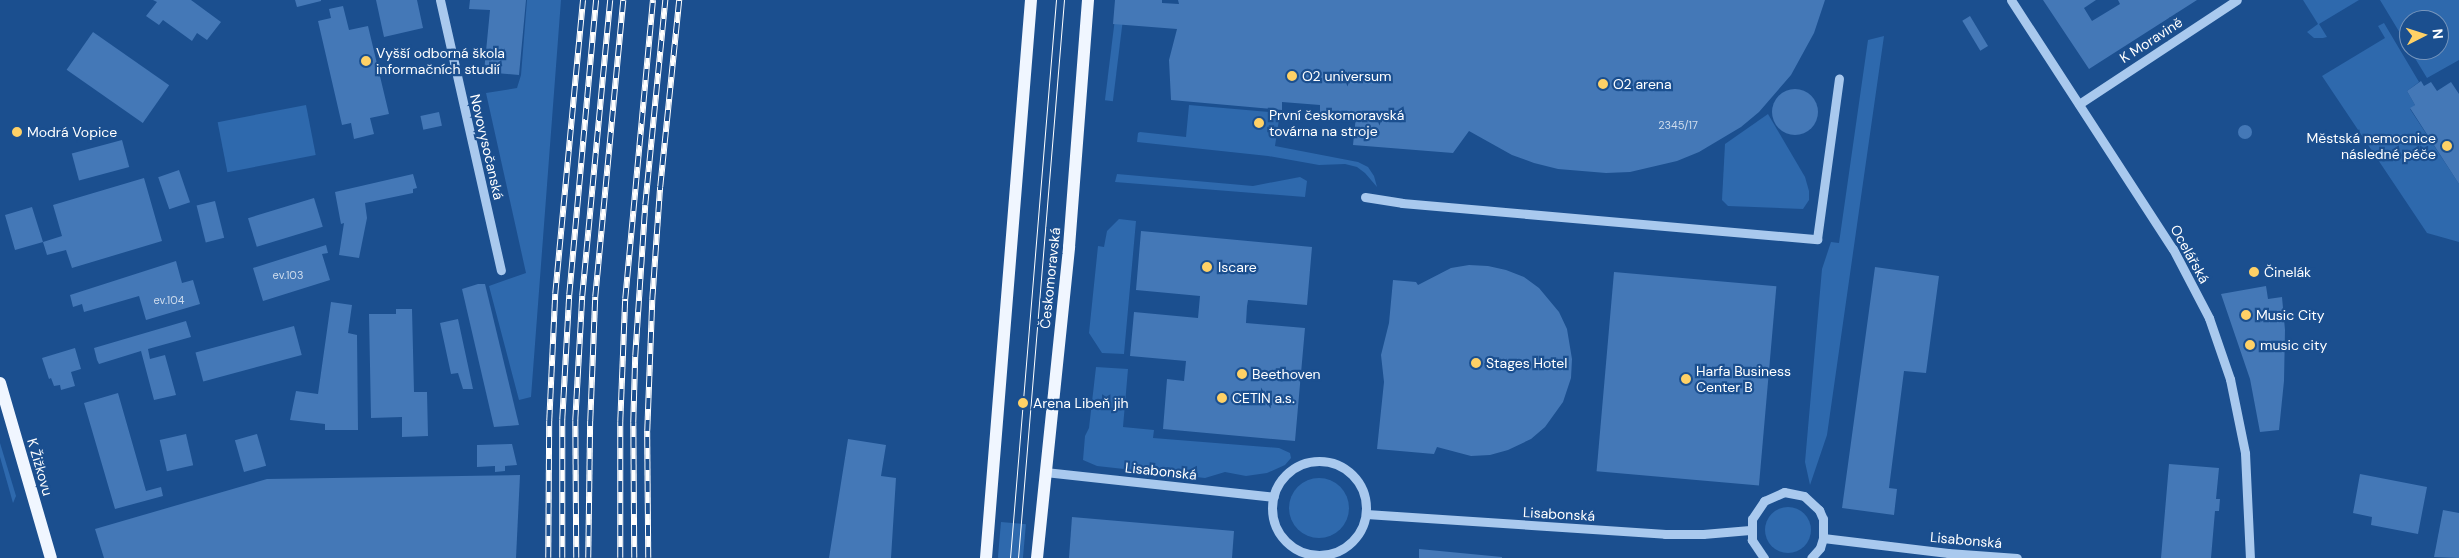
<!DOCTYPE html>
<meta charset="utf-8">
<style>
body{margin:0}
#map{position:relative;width:2459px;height:558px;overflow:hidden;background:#1b4f8f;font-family:"DM Sans",sans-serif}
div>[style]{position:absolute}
.green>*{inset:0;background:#2e69ad;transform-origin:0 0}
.round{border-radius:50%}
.building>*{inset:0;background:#4478b7;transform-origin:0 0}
.minor>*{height:9px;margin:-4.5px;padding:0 4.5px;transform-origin:4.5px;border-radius:4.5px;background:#a9c9ee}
.minor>.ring{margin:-4.5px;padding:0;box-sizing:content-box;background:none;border:9px solid #a9c9ee;border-radius:50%}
.major>*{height:12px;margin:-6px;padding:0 6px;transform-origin:6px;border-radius:6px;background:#f0f6ff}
.tram>*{height:1px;margin:-0.5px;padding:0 0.5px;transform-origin:0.5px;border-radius:0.5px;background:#fff}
.rail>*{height:5.5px;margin-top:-2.75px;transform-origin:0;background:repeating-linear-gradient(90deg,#1b4f8f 0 11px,#fff 0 22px);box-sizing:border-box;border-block:1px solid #fff}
.dots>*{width:14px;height:14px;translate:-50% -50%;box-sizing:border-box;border:2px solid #1b4f8f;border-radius:50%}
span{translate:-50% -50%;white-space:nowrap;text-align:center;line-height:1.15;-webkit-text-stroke:4.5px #1b4f8f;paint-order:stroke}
.number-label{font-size:11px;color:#d0dded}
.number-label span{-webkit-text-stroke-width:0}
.street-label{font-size:14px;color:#fff}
.poi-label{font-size:14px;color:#fff}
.left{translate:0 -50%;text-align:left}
.right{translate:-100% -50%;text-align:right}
.north{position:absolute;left:2399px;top:10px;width:50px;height:50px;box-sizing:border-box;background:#1b4f8f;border:1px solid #7695bc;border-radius:50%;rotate:85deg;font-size:14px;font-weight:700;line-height:20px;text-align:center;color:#fff}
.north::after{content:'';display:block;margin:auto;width:18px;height:22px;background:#ffd166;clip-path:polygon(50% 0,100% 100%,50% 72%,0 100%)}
</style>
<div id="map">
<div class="green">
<i style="clip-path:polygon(527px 0,561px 0,531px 397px,519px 400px,489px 286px,526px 273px,486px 93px,517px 88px,521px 75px)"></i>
<i style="clip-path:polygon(2303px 0,2359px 0,2319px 24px,2327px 37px,2323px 38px,2314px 38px,2307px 32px,2318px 24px)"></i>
<i style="clip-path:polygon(2380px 0,2459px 0,2459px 60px,2427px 78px,2410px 50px,2439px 50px,2439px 20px,2409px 20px,2409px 48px)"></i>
<i style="left:1117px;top:2px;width:8px;height:99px;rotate:7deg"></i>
<i style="clip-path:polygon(2384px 23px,2419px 82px,2407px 91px,2415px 105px,2410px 109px,2459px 184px,2459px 242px,2427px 233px,2322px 76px,2385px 38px,2378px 26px)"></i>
<i style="clip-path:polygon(1884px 36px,1827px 435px,1810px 485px,1805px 462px,1822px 269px,1831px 242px,1839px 243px,1868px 40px)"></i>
<i style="left:306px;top:105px;width:51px;height:90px;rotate:79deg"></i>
<i style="clip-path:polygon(1189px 105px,1280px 113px,1275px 146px,1358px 162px,1368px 167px,1374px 176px,1377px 187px,1365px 173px,1357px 167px,1345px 164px,1319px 165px,1268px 156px,1137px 142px,1138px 133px,1140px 132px,1186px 137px)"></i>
<i style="clip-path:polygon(1768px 114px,1805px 177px,1809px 191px,1809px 200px,1803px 209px,1728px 206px,1722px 200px,1725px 144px)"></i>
<i style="clip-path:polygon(1117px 174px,1253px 186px,1300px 177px,1307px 181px,1305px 197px,1115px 182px)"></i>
<i style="clip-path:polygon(1119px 219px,1136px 221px,1124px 354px,1102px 353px,1089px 333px,1098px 246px,1104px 247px,1107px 231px)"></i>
<i style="clip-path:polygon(1096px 367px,1128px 369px,1123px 427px,1154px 430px,1153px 438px,1279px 448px,1290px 453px,1291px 458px,1285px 465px,1267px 473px,1246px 476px,1225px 472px,1205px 478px,1097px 466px,1083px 460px,1085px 436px,1089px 428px)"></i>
<i style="clip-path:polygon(0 443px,16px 496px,13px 503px,0 457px)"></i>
<i class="round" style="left:1289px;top:478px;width:60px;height:60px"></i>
<i class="round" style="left:1765px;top:507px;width:46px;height:46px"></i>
<i style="left:1001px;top:522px;width:25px;height:36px;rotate:5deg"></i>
</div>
<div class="building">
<i style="clip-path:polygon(153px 0,191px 0,221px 22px,207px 40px,197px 33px,192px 41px,163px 20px,159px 25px,146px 16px,157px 2px)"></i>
<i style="clip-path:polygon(295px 0,321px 0,321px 1px,297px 7px)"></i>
<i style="clip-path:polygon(376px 0,417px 0,423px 28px,384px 37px)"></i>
<i style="clip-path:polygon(470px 0,526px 0,519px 75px,484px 72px,490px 10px,469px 9px)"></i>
<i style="clip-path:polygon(1115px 0,1162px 0,1162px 3px,1179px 4px,1178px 0,1825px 0,1814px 33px,1791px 75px,1759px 112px,1741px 127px,1699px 152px,1677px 161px,1630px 172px,1606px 173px,1558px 169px,1534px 163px,1512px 155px,1469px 131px,1453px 153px,1353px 145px,1356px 116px,1320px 112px,1320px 105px,1282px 102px,1282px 110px,1171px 100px,1169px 60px,1177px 29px,1113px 24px)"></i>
<i style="clip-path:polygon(2043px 0,2096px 0,2084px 8px,2092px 21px,2120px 4px,2118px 0,2197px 0,2089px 69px)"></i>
<i style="clip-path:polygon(343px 6px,349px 30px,368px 26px,389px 114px,370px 118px,374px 134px,354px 139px,351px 123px,342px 125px,318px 21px,331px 18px,329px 9px)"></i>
<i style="left:1970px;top:16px;width:35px;height:9px;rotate:59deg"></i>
<i style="left:93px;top:32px;width:93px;height:46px;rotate:35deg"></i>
<i style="clip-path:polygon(2421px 81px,2424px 86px,2431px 82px,2437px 91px,2451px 82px,2459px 94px,2459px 184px,2410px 108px,2415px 105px,2407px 91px)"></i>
<i class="round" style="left:1772px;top:89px;width:46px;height:46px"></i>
<i style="left:439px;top:112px;width:14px;height:19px;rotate:78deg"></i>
<i class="round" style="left:2238px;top:125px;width:14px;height:14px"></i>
<i style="left:122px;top:140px;width:28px;height:52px;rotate:75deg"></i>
<i style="left:179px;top:170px;width:34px;height:22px;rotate:71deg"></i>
<i style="clip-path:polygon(413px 174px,417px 188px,413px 189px,413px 193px,365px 203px,367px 218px,359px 258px,339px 255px,344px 223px,341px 224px,335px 192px)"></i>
<i style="clip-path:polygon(144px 178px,162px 241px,72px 268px,66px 250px,47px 255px,43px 242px,15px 250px,5px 215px,32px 207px,43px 242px,62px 236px,53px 205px)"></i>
<i style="left:314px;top:198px;width:30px;height:69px;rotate:73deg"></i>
<i style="left:215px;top:201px;width:38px;height:19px;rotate:76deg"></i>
<i style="clip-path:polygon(1141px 231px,1312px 247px,1307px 305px,1248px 300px,1247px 306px,1246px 323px,1305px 328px,1295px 441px,1163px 429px,1167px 379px,1184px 381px,1186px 361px,1130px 356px,1134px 312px,1198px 318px,1200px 296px,1136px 290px)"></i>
<i style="clip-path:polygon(326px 245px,328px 253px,322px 254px,330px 280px,263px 301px,253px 268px)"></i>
<i style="clip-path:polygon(176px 261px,182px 283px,193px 280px,200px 304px,146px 320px,139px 296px,84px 312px,82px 304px,73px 307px,70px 295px)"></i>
<i style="clip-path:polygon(1469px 265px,1488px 266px,1506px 270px,1524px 277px,1539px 288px,1559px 312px,1567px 329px,1572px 359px,1571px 378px,1563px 402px,1545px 427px,1531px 439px,1508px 450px,1490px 455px,1471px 456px,1437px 447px,1434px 454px,1377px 449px,1384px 382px,1381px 355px,1389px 323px,1393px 280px,1416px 282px,1418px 285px,1451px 268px)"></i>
<i style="clip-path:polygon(1875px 267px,1939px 276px,1926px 373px,1904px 371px,1889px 488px,1897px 489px,1894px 515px,1842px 508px)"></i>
<i style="left:1614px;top:272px;width:163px;height:200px;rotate:5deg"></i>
<i style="clip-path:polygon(478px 284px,485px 284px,519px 425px,494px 427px,462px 289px)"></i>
<i style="clip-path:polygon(2266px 286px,2268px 299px,2282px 297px,2285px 330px,2284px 381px,2279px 430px,2260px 432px,2250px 379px,2221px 294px)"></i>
<i style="clip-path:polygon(331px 302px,352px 305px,348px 333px,357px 335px,358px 430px,325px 430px,325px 424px,290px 420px,296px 391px,318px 394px)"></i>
<i style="clip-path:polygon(396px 309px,412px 309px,414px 392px,427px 392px,428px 436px,402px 437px,402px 417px,371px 418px,369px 314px,396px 314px)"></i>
<i style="clip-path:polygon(458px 319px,473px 389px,463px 389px,458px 373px,451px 374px,440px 323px)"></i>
<i style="clip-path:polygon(186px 321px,191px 337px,148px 349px,150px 359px,165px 355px,176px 395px,154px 400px,141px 351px,99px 364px,97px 360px,94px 348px)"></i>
<i style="left:294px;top:326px;width:30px;height:102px;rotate:75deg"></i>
<i style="clip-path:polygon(75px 348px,81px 369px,71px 372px,75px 386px,61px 390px,60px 385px,54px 386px,51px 378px,49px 379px,42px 358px)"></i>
<i style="clip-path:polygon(118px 393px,146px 491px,161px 487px,163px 496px,115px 509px,84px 403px)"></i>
<i style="left:186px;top:434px;width:32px;height:27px;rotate:77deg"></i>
<i style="left:257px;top:434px;width:33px;height:23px;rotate:74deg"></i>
<i style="clip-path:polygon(848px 439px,886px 445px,881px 476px,896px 478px,891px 558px,829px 558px)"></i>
<i style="clip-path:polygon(512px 444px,517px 465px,505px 466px,505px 471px,495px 472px,495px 466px,477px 467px,477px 445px)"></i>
<i style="clip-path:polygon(2169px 464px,2219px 468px,2216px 499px,2220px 499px,2219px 511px,2215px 511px,2211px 558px,2161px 558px)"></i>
<i style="clip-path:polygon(2360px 474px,2427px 487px,2418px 534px,2371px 525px,2372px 517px,2353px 513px)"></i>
<i style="clip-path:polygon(520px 475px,516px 558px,104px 558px,95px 529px,267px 479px)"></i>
<i style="clip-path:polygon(2443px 510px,2459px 513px,2459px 558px,2434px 557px)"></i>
<i style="clip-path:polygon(1072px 517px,1234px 531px,1232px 558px,1069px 558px)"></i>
<i style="clip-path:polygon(1419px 549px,1502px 557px,1502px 558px,1419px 558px)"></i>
</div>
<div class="minor">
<i style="left:440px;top:0;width:277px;rotate:77.3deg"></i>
<i style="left:2011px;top:0;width:297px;rotate:57deg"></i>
<i style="left:2173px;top:249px;width:78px;rotate:62.4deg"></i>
<i style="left:2209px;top:318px;width:65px;rotate:71deg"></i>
<i style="left:2230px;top:379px;width:76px;rotate:78.5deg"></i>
<i style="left:2245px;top:453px;width:105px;rotate:87.3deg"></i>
<i style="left:2079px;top:104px;width:189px;rotate:-33.4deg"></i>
<i style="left:1365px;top:197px;width:37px;rotate:9deg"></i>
<i style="left:1402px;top:203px;width:417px;rotate:5deg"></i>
<i style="left:1817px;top:239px;width:162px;rotate:-82.2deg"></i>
<i class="ring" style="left:1272px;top:461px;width:85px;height:85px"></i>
<i style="left:1045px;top:472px;width:230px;rotate:6.2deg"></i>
<i style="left:1366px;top:514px;width:300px;rotate:3.8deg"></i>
<i style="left:1665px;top:534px;width:38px"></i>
<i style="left:1703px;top:534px;width:47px;rotate:-4.9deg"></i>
<i style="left:1823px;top:538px;width:126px;rotate:6.8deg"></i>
<i style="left:1948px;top:553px;width:69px;rotate:4.1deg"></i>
<i style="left:1764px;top:558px;width:22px;rotate:-124deg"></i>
<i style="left:1752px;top:540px;width:21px;rotate:-90deg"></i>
<i style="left:1752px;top:519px;width:22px;rotate:-56deg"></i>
<i style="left:1764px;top:501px;width:22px;rotate:-24deg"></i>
<i style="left:1784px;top:492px;width:20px;rotate:11deg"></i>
<i style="left:1804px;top:496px;width:21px;rotate:43deg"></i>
<i style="left:1819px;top:510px;width:10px;rotate:66deg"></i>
<i style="left:1823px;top:519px;width:19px;rotate:90deg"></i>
<i style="left:1823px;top:538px;width:10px;rotate:107deg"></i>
<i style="left:1820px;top:548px;width:13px;rotate:132deg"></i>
</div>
<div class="major">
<i style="left:0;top:383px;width:182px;rotate:73.8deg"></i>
<i style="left:986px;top:558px;width:560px;rotate:-85.39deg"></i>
<i style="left:1037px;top:558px;width:313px;rotate:-84.1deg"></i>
<i style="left:1069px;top:247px;width:248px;rotate:-85.6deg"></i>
</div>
<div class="tram">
<i style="left:1010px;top:558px;width:560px;rotate:-85.29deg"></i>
<i style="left:1018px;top:558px;width:560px;rotate:-85.29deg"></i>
</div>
<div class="rail">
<i style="left:548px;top:558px;width:137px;rotate:-89.6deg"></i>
<i style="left:549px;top:421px;width:127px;rotate:-87.3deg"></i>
<i style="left:555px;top:294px;width:295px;rotate:-84.6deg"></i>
<i style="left:562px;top:558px;width:138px;rotate:-90deg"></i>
<i style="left:562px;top:420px;width:125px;rotate:-86.8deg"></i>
<i style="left:569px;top:295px;width:296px;rotate:-84.8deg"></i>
<i style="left:576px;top:558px;width:137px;rotate:-90.4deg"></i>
<i style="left:575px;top:421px;width:125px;rotate:-86.8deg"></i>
<i style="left:582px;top:296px;width:297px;rotate:-84.6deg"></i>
<i style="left:588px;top:558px;width:137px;rotate:-89.2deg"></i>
<i style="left:590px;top:421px;width:124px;rotate:-87.7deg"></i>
<i style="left:595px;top:297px;width:298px;rotate:-84.6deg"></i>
<i style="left:620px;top:558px;width:136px;rotate:-90deg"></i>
<i style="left:620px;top:422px;width:123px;rotate:-87.7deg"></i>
<i style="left:625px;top:299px;width:300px;rotate:-84.7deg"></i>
<i style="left:634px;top:558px;width:135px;rotate:-90.4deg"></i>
<i style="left:633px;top:423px;width:67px;rotate:-88.3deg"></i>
<i style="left:635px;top:356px;width:151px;rotate:-86.2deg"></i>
<i style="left:645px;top:205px;width:206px;rotate:-84.4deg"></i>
<i style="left:648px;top:558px;width:127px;rotate:-90.5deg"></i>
<i style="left:647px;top:431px;width:131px;rotate:-87.8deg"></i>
<i style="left:652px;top:300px;width:113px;rotate:-86deg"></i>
<i style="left:660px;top:187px;width:188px;rotate:-84.2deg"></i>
</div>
<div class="dots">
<i style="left:366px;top:61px;background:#ffd166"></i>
<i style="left:1292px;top:76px;background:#ffd166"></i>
<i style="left:1603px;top:84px;background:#ffd166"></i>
<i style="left:1259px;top:123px;background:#ffd166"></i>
<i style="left:17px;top:132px;background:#ffd166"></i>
<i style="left:2447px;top:146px;background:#ffd166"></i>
<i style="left:1207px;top:267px;background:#ffd166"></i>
<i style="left:2254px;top:272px;background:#ffd166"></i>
<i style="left:2246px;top:315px;background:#ffd166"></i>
<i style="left:2250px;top:345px;background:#ffd166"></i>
<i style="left:1476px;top:363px;background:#ffd166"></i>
<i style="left:1242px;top:374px;background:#ffd166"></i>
<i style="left:1686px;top:379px;background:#ffd166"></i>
<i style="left:1222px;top:398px;background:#ffd166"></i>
<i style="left:1023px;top:403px;background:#ffd166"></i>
</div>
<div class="number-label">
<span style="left:1678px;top:125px">2345/17</span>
<span style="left:288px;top:275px">ev.103</span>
<span style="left:169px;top:300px">ev.104</span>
</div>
<div class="street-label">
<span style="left:2151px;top:40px;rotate:-33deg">K Moravině</span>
<span style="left:487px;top:147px;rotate:77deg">Novovysočanská</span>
<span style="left:2190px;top:254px;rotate:61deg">Ocelářská</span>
<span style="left:1050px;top:278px;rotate:-84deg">Českomoravská</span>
<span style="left:40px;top:467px;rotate:74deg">K Žižkovu</span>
<span style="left:1161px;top:471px;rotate:6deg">Lisabonská</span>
<span style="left:1559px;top:514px;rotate:3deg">Lisabonská</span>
<span style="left:1966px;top:540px;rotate:5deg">Lisabonská</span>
</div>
<div class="poi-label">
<span class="left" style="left:376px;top:61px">Vyšší odborná škola<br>informačních studií</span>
<span class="left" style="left:1302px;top:76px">O2 universum</span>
<span class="left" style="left:1613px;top:84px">O2 arena</span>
<span class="left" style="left:1269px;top:123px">První českomoravská<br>továrna na stroje</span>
<span class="left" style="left:27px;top:132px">Modrá Vopice</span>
<span class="right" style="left:2436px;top:146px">Městská nemocnice<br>následné péče</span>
<span class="left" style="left:1218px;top:267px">Iscare</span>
<span class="left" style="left:2264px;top:272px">Činelák</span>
<span class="left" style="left:2256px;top:315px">Music City</span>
<span class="left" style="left:2260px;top:345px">music city</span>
<span class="left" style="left:1486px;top:363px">Stages Hotel</span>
<span class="left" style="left:1696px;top:379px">Harfa Business<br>Center B</span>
<span class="left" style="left:1252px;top:374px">Beethoven</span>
<span class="left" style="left:1232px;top:398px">CETIN a.s.</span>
<span class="left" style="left:1033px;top:403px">Arena Libeň jih</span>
</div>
<div class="north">N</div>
</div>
